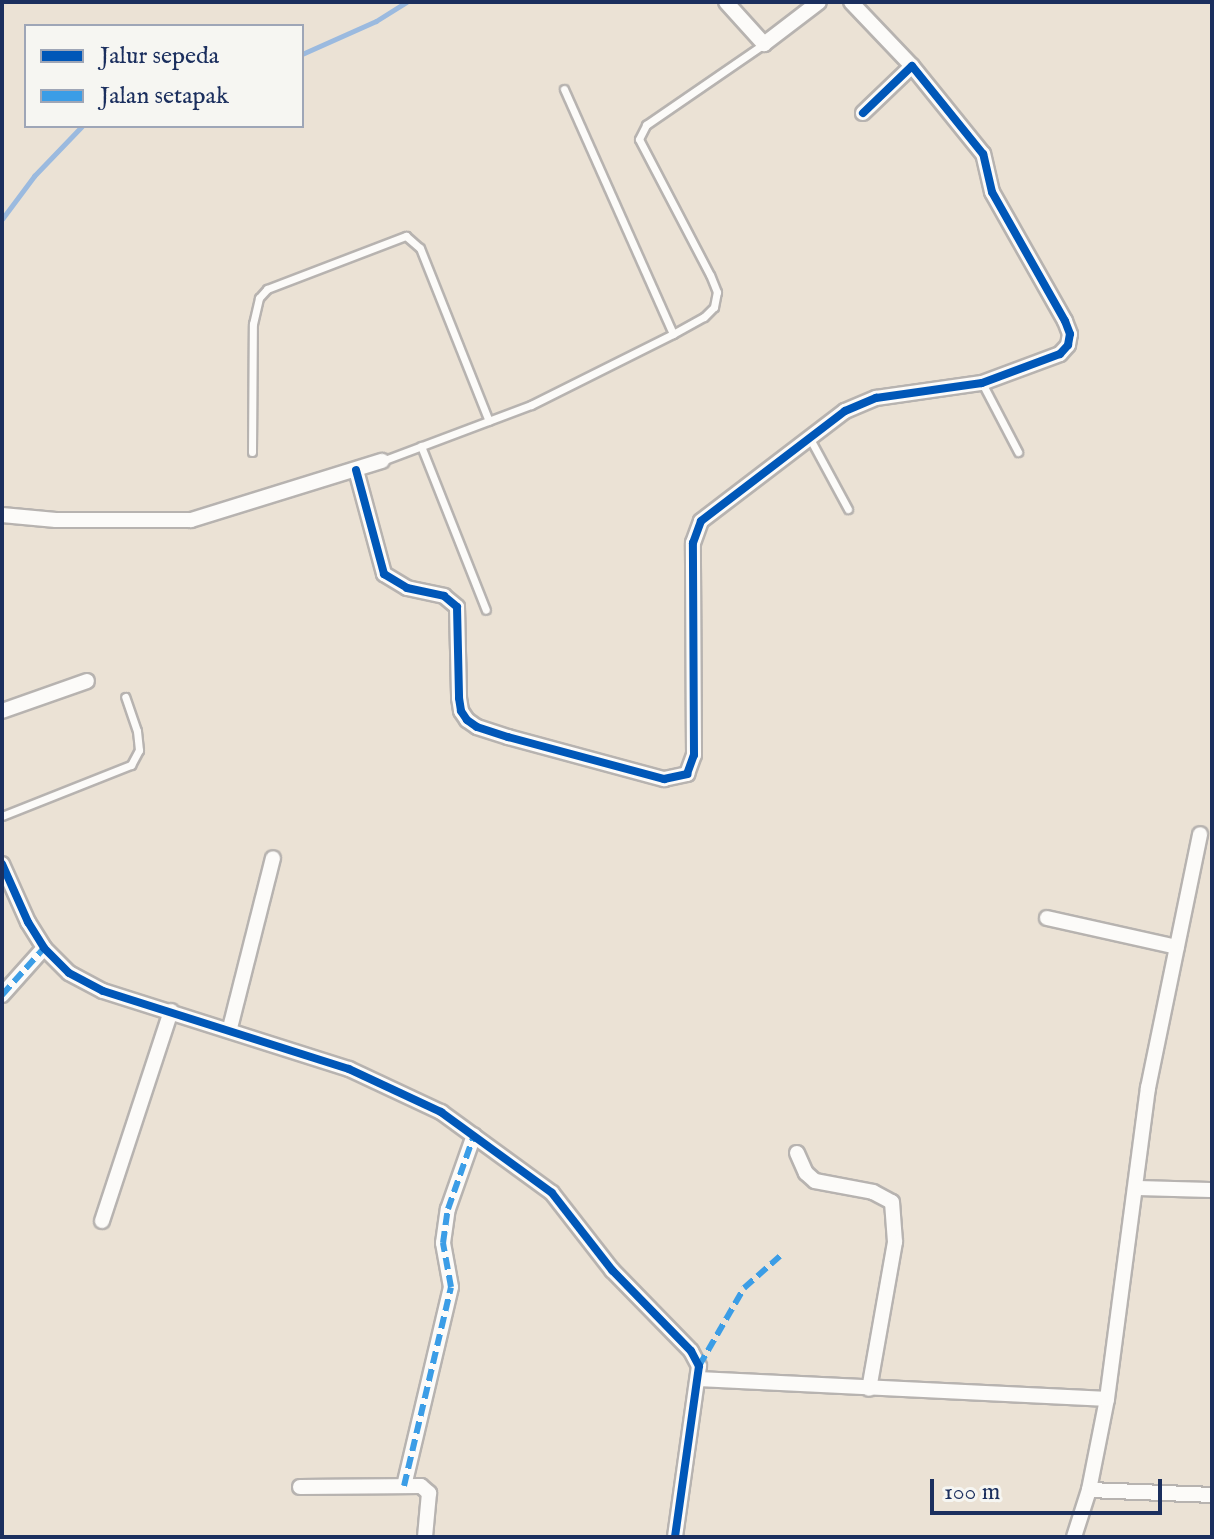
<!DOCTYPE html>
<style>
body{margin:0}
#map{position:relative;width:1214px;height:1539px;overflow:hidden;background:#ebe2d5;font-family:"IM FELL English",serif}
div>[style]{position:absolute}
.stream>*{height:5px;margin:-2.5px;padding:0 2.5px;transform-origin:2.5px;border-radius:2.5px;background:#9bbadf}
.roads{filter:drop-shadow(2px 0 #b7b3b0) drop-shadow(-2px 0 #b7b3b0) drop-shadow(0 2px #b7b3b0) drop-shadow(0 -2px #b7b3b0)}
.service>*{height:7px;margin:-3.5px;padding:0 3.5px;transform-origin:3.5px;border-radius:3.5px;background:#fcfbf9}
.minor>*{height:14px;margin:-7px;padding:0 7px;transform-origin:7px;border-radius:7px;background:#fcfbf9}
.quiet>*{height:6px;margin-top:-3px;transform-origin:0;background:repeating-linear-gradient(90deg,#3b9de6 0 12px,transparent 0 18px)}
.cycleway>*{height:8px;margin:-4px;padding:0 4px;transform-origin:4px;border-radius:4px;background:#0057b8}
span{translate:-50% -50%;white-space:nowrap;text-align:center;line-height:1.15;-webkit-text-stroke:6px #f6f6f2;paint-order:stroke}
.frame{position:absolute;inset:0;border:4px solid #1b2f5e;pointer-events:none}
.legend{position:absolute;left:24px;top:24px;width:280px;height:104px;box-sizing:border-box;background:#f6f6f2;border:2px solid #9ea6b7;margin:0;padding:10px 14px;list-style:none;font-size:24px;color:#1b2f5e}
.legend li{display:flex;align-items:center;gap:16px;height:40px}
.legend b{width:40px;border:2px solid #9ea6b7}
.scale{position:absolute;left:930px;top:1479px;width:232px;height:36px;box-sizing:border-box;border:4px solid #1b2f5e;border-top:0;padding-left:10px;font-size:24px;line-height:28px;white-space:nowrap;color:#1b2f5e;-webkit-text-stroke:6px #f6f6f2;paint-order:stroke}
</style>
<div id="map">
<div class="stream">
<i style="left:302px;top:54px;width:81px;rotate:-24deg"></i>
<i style="left:376px;top:21px;width:36px;rotate:-32deg"></i>
<i style="left:2px;top:219px;width:54px;rotate:-53.3deg"></i>
<i style="left:34px;top:176px;width:69px;rotate:-46.2deg"></i>
</div>
<div class="roads">
<div class="service">
<i style="left:564px;top:89px;width:268px;rotate:66deg"></i>
<i style="left:982px;top:383px;width:78px;rotate:62.4deg"></i>
<i style="left:809px;top:437px;width:82px;rotate:61.6deg"></i>
<i style="left:421px;top:446px;width:176px;rotate:68.4deg"></i>
<i style="left:252px;top:452px;width:128px;rotate:-89.6deg"></i>
<i style="left:253px;top:324px;width:27px;rotate:-77deg"></i>
<i style="left:259px;top:298px;width:12px;rotate:-48deg"></i>
<i style="left:267px;top:289px;width:149px;rotate:-20.9deg"></i>
<i style="left:406px;top:236px;width:18px;rotate:41deg"></i>
<i style="left:420px;top:248px;width:186px;rotate:68.3deg"></i>
<i style="left:382px;top:461px;width:159px;rotate:-20.6deg"></i>
<i style="left:531px;top:405px;width:159px;rotate:-26.6deg"></i>
<i style="left:673px;top:334px;width:35px;rotate:-29deg"></i>
<i style="left:704px;top:317px;width:14px;rotate:-45deg"></i>
<i style="left:714px;top:307px;width:15px;rotate:-79deg"></i>
<i style="left:717px;top:292px;width:18px;rotate:-112deg"></i>
<i style="left:710px;top:275px;width:153px;rotate:-117.6deg"></i>
<i style="left:639px;top:139px;width:16px;rotate:-63deg"></i>
<i style="left:646px;top:125px;width:143px;rotate:-34.5deg"></i>
<i style="left:2px;top:816px;width:139px;rotate:-21.6deg"></i>
<i style="left:131px;top:765px;width:17px;rotate:-62deg"></i>
<i style="left:139px;top:750px;width:19px;rotate:-96deg"></i>
<i style="left:137px;top:731px;width:36px;rotate:-109deg"></i>
</div>
<div class="minor">
<i style="left:726px;top:2px;width:57px;rotate:47.9deg"></i>
<i style="left:764px;top:44px;width:69px;rotate:-37.4deg"></i>
<i style="left:851px;top:2px;width:88px;rotate:46.4deg"></i>
<i style="left:356px;top:470px;width:108px;rotate:74.9deg"></i>
<i style="left:384px;top:574px;width:27px;rotate:31deg"></i>
<i style="left:407px;top:588px;width:38px;rotate:12deg"></i>
<i style="left:444px;top:596px;width:17px;rotate:40deg"></i>
<i style="left:457px;top:607px;width:91px;rotate:88.7deg"></i>
<i style="left:459px;top:698px;width:13px;rotate:81deg"></i>
<i style="left:461px;top:711px;width:11px;rotate:56deg"></i>
<i style="left:467px;top:720px;width:12px;rotate:35deg"></i>
<i style="left:477px;top:727px;width:33px;rotate:18deg"></i>
<i style="left:508px;top:737px;width:162px;rotate:15.1deg"></i>
<i style="left:664px;top:779px;width:24px;rotate:-12deg"></i>
<i style="left:687px;top:774px;width:20px;rotate:-70deg"></i>
<i style="left:694px;top:755px;width:212px;rotate:-90.3deg"></i>
<i style="left:693px;top:543px;width:23px;rotate:-70deg"></i>
<i style="left:701px;top:521px;width:181px;rotate:-37.4deg"></i>
<i style="left:845px;top:411px;width:34px;rotate:-23deg"></i>
<i style="left:876px;top:398px;width:107px;rotate:-8.1deg"></i>
<i style="left:982px;top:383px;width:83px;rotate:-20.4deg"></i>
<i style="left:1060px;top:354px;width:12px;rotate:-48deg"></i>
<i style="left:1068px;top:345px;width:11px;rotate:-80deg"></i>
<i style="left:1070px;top:334px;width:14px;rotate:-111deg"></i>
<i style="left:1065px;top:321px;width:148px;rotate:-119.5deg"></i>
<i style="left:992px;top:192px;width:39px;rotate:-103deg"></i>
<i style="left:983px;top:154px;width:113px;rotate:-128.9deg"></i>
<i style="left:912px;top:66px;width:68px;rotate:136.2deg"></i>
<i style="left:2px;top:515px;width:54px;rotate:5.3deg"></i>
<i style="left:56px;top:520px;width:135px"></i>
<i style="left:191px;top:520px;width:200px;rotate:-17.2deg"></i>
<i style="left:2px;top:711px;width:90px;rotate:-19.4deg"></i>
<i style="left:2px;top:864px;width:64px;rotate:65.9deg"></i>
<i style="left:28px;top:922px;width:31px;rotate:58deg"></i>
<i style="left:44px;top:948px;width:35px;rotate:45deg"></i>
<i style="left:69px;top:973px;width:38px;rotate:28deg"></i>
<i style="left:103px;top:991px;width:258px;rotate:17.6deg"></i>
<i style="left:349px;top:1069px;width:102px;rotate:25.1deg"></i>
<i style="left:441px;top:1112px;width:137px;rotate:36.1deg"></i>
<i style="left:552px;top:1193px;width:98px;rotate:52.1deg"></i>
<i style="left:612px;top:1270px;width:113px;rotate:45.7deg"></i>
<i style="left:691px;top:1351px;width:17px;rotate:62deg"></i>
<i style="left:699px;top:1366px;width:173px;rotate:98deg"></i>
<i style="left:1047px;top:918px;width:133px;rotate:12.6deg"></i>
<i style="left:2px;top:995px;width:63px;rotate:-48.2deg"></i>
<i style="left:230px;top:1028px;width:175px;rotate:-75.8deg"></i>
<i style="left:797px;top:1153px;width:22px;rotate:66deg"></i>
<i style="left:806px;top:1173px;width:12px;rotate:42deg"></i>
<i style="left:815px;top:1181px;width:59px;rotate:10.7deg"></i>
<i style="left:873px;top:1192px;width:21px;rotate:28deg"></i>
<i style="left:892px;top:1202px;width:40px;rotate:85.7deg"></i>
<i style="left:895px;top:1242px;width:149px;rotate:100deg"></i>
<i style="left:1136px;top:1188px;width:76px;rotate:1.5deg"></i>
<i style="left:102px;top:1221px;width:221px;rotate:-71.8deg"></i>
<i style="left:700px;top:1379px;width:407px;rotate:2.8deg"></i>
<i style="left:1107px;top:1399px;width:93px;rotate:101.2deg"></i>
<i style="left:1089px;top:1490px;width:49px;rotate:107.7deg"></i>
<i style="left:1107px;top:1399px;width:314px;rotate:-82.5deg"></i>
<i style="left:1148px;top:1088px;width:259px;rotate:-78.4deg"></i>
<i style="left:404px;top:1486px;width:204px;rotate:-76.7deg"></i>
<i style="left:451px;top:1287px;width:45px;rotate:-100.3deg"></i>
<i style="left:443px;top:1243px;width:34px;rotate:-82deg"></i>
<i style="left:448px;top:1209px;width:78px;rotate:-70.6deg"></i>
<i style="left:300px;top:1487px;width:121px;rotate:-0.5deg"></i>
<i style="left:421px;top:1486px;width:11px;rotate:41deg"></i>
<i style="left:429px;top:1493px;width:44px;rotate:95.2deg"></i>
<i style="left:1089px;top:1490px;width:123px;rotate:2.3deg"></i>
</div>
</div>
<div class="quiet">
<i style="left:2px;top:995px;width:63px;rotate:-48.2deg"></i>
<i style="left:699px;top:1366px;width:90px;rotate:-60deg"></i>
<i style="left:744px;top:1288px;width:48px;rotate:-41.6deg"></i>
<i style="left:404px;top:1486px;width:204px;rotate:-76.7deg"></i>
<i style="left:451px;top:1287px;width:45px;rotate:-100.3deg"></i>
<i style="left:443px;top:1243px;width:34px;rotate:-82deg"></i>
<i style="left:448px;top:1209px;width:78px;rotate:-70.6deg"></i>
</div>
<div class="cycleway">
<i style="left:356px;top:470px;width:108px;rotate:74.9deg"></i>
<i style="left:384px;top:574px;width:27px;rotate:31deg"></i>
<i style="left:407px;top:588px;width:38px;rotate:12deg"></i>
<i style="left:444px;top:596px;width:17px;rotate:40deg"></i>
<i style="left:457px;top:607px;width:91px;rotate:88.7deg"></i>
<i style="left:459px;top:698px;width:13px;rotate:81deg"></i>
<i style="left:461px;top:711px;width:11px;rotate:56deg"></i>
<i style="left:467px;top:720px;width:12px;rotate:35deg"></i>
<i style="left:477px;top:727px;width:33px;rotate:18deg"></i>
<i style="left:508px;top:737px;width:162px;rotate:15.1deg"></i>
<i style="left:664px;top:779px;width:24px;rotate:-12deg"></i>
<i style="left:687px;top:774px;width:20px;rotate:-70deg"></i>
<i style="left:694px;top:755px;width:212px;rotate:-90.3deg"></i>
<i style="left:693px;top:543px;width:23px;rotate:-70deg"></i>
<i style="left:701px;top:521px;width:181px;rotate:-37.4deg"></i>
<i style="left:845px;top:411px;width:34px;rotate:-23deg"></i>
<i style="left:876px;top:398px;width:107px;rotate:-8.1deg"></i>
<i style="left:982px;top:383px;width:83px;rotate:-20.4deg"></i>
<i style="left:1060px;top:354px;width:12px;rotate:-48deg"></i>
<i style="left:1068px;top:345px;width:11px;rotate:-80deg"></i>
<i style="left:1070px;top:334px;width:14px;rotate:-111deg"></i>
<i style="left:1065px;top:321px;width:148px;rotate:-119.5deg"></i>
<i style="left:992px;top:192px;width:39px;rotate:-103deg"></i>
<i style="left:983px;top:154px;width:113px;rotate:-128.9deg"></i>
<i style="left:912px;top:66px;width:68px;rotate:136.2deg"></i>
<i style="left:2px;top:864px;width:64px;rotate:65.9deg"></i>
<i style="left:28px;top:922px;width:31px;rotate:58deg"></i>
<i style="left:44px;top:948px;width:35px;rotate:45deg"></i>
<i style="left:69px;top:973px;width:38px;rotate:28deg"></i>
<i style="left:103px;top:991px;width:258px;rotate:17.6deg"></i>
<i style="left:349px;top:1069px;width:102px;rotate:25.1deg"></i>
<i style="left:441px;top:1112px;width:137px;rotate:36.1deg"></i>
<i style="left:552px;top:1193px;width:98px;rotate:52.1deg"></i>
<i style="left:612px;top:1270px;width:113px;rotate:45.7deg"></i>
<i style="left:691px;top:1351px;width:17px;rotate:62deg"></i>
<i style="left:699px;top:1366px;width:173px;rotate:98deg"></i>
</div>
<div class="frame"></div>
<ul class="legend">
<li><b style="height:10px;background:#0057b8"></b>Jalur sepeda</li>
<li><b style="height:10px;background:#3b9de6"></b>Jalan setapak</li>
</ul>
<div class="scale">100 m</div>
</div>
